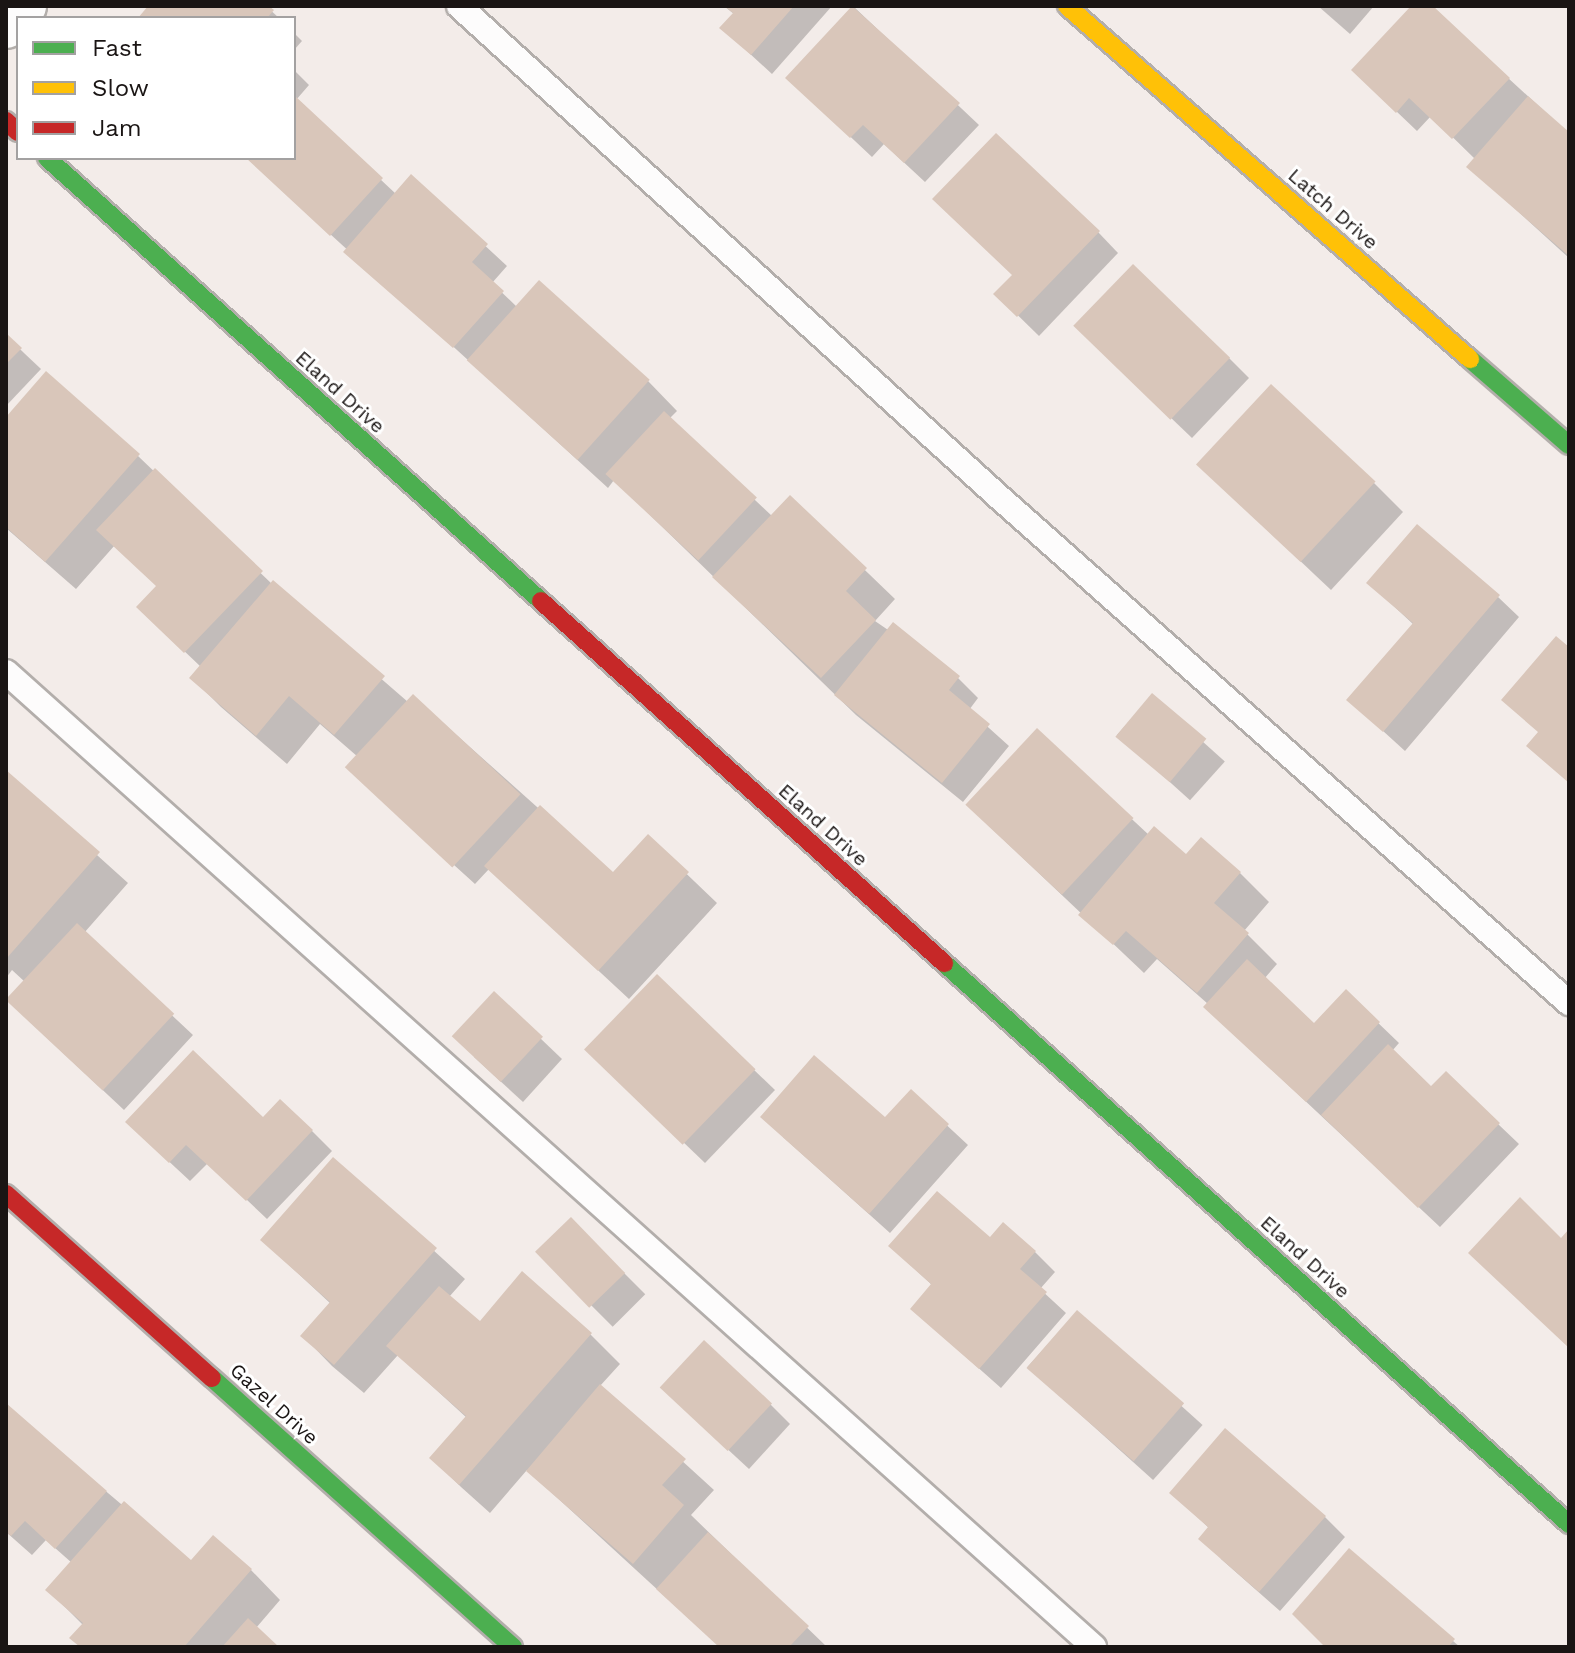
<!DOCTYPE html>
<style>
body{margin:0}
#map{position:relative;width:1575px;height:1653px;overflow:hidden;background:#f3ece9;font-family:"Work Sans",sans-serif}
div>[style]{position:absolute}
.shadow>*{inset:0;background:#0003;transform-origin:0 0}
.building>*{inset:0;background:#d9c6ba;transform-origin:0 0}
.roads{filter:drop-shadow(2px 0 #b3aeab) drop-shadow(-2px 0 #b3aeab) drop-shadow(0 2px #b3aeab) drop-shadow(0 -2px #b3aeab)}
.lane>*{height:24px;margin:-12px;padding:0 12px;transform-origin:12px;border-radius:12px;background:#fdfcfc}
.street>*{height:44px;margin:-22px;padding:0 22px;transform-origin:22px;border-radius:22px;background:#fdfcfc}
.fast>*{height:18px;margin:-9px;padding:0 9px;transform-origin:9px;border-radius:9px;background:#4caf50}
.slow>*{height:18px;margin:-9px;padding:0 9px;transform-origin:9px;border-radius:9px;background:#ffc107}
.jam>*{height:18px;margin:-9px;padding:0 9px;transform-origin:9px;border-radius:9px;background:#c62828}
span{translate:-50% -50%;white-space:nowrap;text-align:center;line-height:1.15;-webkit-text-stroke:6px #fff;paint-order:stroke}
.street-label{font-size:20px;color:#1a1514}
.frame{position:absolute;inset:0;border:8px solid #1a1514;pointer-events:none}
.legend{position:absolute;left:16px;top:16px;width:280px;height:144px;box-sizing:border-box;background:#fff;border:2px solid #a3a1a1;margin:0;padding:10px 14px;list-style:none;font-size:24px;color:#1a1514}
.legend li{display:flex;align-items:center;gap:16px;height:40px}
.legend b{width:40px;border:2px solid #a3a1a1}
</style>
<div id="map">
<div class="shadow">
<i style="clip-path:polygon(151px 6px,266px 6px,279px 18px,141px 18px)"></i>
<i style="clip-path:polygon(724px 6px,832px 6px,772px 74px,722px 28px,734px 14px)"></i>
<i style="clip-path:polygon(1318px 6px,1374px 6px,1350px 34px)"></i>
<i style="clip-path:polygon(1414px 6px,1430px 6px,1569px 134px,1569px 258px,1469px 167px,1475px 159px,1431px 116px,1417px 131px,1374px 90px)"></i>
<i style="clip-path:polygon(854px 7px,979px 125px,925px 182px,884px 144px,872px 157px,788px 78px)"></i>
<i style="clip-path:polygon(294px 33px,302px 41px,294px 50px)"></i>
<i style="clip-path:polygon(294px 70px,309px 85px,296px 100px,396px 194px,411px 177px,507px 266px,492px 283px,517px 307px,648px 381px,677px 411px,669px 419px,772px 516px,790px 498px,895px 599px,875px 621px,958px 678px,978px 698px,969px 710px,1009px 746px,963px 802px,856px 715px,614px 480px,608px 488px,247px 158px,294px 158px)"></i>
<i style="clip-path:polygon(1098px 232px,1118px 253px,1039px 336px,996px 294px)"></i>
<i style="clip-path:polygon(6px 336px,41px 369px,6px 406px)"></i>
<i style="clip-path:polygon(1097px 347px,1229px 358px,1249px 378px,1192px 438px)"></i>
<i style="clip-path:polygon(6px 420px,138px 456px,272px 584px,408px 702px,414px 697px,613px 875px,648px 837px,717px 903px,629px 999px,489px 869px,475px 884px,369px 788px,358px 757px,320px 724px,287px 764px,221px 707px,192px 678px,201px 667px,159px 627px,158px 586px,115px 545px,76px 589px,6px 528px)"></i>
<i style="clip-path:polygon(1374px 483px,1403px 512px,1331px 590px,1229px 494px)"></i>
<i style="clip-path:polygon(1369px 583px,1498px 597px,1519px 617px,1405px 751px,1349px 700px,1414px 625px)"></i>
<i style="left:1152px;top:696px;width:98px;height:52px;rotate:42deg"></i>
<i style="clip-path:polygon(1037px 731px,1149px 835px,1186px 857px,1240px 873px,1269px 902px,1244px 931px,1277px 964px,1264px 979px,1314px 1026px,1346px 992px,1399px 1043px,1392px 1051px,1431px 1089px,1498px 1124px,1519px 1144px,1440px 1227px,1226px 1027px,1208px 1004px,1157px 959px,1144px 973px,988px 825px)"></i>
<i style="clip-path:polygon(6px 773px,128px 883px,84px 933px,193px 1035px,124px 1110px,28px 1020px,25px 982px,12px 970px,6px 978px)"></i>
<i style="clip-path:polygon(657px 977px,775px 1090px,705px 1163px,607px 1069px)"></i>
<i style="clip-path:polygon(494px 994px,562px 1059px,523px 1102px,474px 1057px)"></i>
<i style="clip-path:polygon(911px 1092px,968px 1145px,890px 1233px,783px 1137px,885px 1120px)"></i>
<i style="clip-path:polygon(263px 1119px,312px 1131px,332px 1151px,267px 1219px,208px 1163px,190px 1181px,148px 1142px)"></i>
<i style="clip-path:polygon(333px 1159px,465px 1279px,449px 1297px,480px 1324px,590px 1334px,620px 1364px,600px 1386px,714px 1490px,691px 1515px,827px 1647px,720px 1647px,527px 1470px,490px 1513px,461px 1487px,432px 1458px,467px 1418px,398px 1355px,364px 1393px,332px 1366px,303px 1336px,331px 1304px,262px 1240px)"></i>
<i style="left:571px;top:1220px;width:105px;height:46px;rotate:45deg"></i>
<i style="clip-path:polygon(890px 1246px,1035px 1252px,1055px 1272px,1040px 1289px,1066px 1313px,1001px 1388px,912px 1309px,932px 1285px)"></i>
<i style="left:1077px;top:1312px;width:169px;height:74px;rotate:42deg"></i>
<i style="clip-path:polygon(770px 1404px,790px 1424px,749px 1469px,683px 1408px)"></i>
<i style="clip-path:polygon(6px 1407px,191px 1563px,213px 1537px,251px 1570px,280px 1600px,256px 1628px,276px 1647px,81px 1647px,83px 1625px,48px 1590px,72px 1563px,46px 1540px,32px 1555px,6px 1532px)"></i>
<i style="clip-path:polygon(1172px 1493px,1325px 1517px,1345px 1537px,1280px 1611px,1221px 1559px,1210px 1529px)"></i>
<i style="clip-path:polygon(1453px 1641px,1460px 1647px,1328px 1647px)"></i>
</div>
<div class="building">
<i style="clip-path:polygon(148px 6px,269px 6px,274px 10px,267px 18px,138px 18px)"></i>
<i style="clip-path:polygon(724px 6px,794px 6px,751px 55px,719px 28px,733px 13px)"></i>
<i style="clip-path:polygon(852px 6px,960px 103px,904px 163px,863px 125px,850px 138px,785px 78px)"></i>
<i style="clip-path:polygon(1411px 6px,1433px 6px,1510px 78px,1452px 139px,1409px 98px,1396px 113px,1351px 70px)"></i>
<i style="clip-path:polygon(294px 95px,383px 178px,330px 236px,246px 158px,294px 158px)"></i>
<i style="clip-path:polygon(1528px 96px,1569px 132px,1569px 256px,1466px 167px)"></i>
<i style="clip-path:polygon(996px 133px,1100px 231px,1017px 317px,993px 294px,1012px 275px,932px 199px)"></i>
<i style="clip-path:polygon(411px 174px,488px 244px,472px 262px,504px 291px,453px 348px,343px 252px)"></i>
<i style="left:1133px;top:264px;width:135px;height:86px;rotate:44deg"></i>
<i style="left:539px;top:280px;width:149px;height:108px;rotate:42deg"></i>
<i style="clip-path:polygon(6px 333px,22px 348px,6px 364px)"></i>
<i style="clip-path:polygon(46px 371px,140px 454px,45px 562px,6px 527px,6px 417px)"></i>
<i style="left:1271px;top:384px;width:143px;height:110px;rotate:43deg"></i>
<i style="left:664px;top:411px;width:127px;height:86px;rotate:43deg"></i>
<i style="clip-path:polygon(155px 468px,263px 571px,184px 653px,136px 607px,156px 586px,96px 530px)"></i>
<i style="clip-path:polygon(790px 495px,867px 568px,846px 591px,876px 620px,821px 678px,712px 577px)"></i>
<i style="clip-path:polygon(1417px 524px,1500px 595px,1383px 732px,1346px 700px,1413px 623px,1366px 583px)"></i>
<i style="clip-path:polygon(273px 580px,385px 676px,334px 735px,289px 696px,256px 736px,189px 678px)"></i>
<i style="clip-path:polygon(893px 622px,960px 676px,949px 690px,990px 724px,942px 783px,834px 695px)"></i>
<i style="clip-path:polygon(1556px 636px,1569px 647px,1569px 783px,1526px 746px,1538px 732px,1501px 700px)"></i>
<i style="left:1152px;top:693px;width:71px;height:57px;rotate:40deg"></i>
<i style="left:413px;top:694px;width:147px;height:100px;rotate:43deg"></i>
<i style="left:1037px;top:728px;width:132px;height:105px;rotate:43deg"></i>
<i style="clip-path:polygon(6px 770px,100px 852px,6px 959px)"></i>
<i style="clip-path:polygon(540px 805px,613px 872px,648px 834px,689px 872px,598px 971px,484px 866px)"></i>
<i style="clip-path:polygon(1154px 826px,1186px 854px,1201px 837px,1241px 872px,1214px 903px,1249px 933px,1197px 993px,1126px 931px,1113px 945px,1078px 915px)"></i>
<i style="left:77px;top:923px;width:133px;height:105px;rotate:43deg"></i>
<i style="clip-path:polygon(1247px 959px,1314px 1023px,1346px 989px,1380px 1022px,1306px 1102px,1203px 1007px)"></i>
<i style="left:657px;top:974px;width:137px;height:105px;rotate:44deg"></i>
<i style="left:494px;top:991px;width:67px;height:62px;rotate:43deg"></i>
<i style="clip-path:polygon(1388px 1044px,1431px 1086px,1446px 1071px,1500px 1123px,1418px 1208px,1321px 1115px)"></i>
<i style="clip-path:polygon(193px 1050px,263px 1117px,280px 1099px,313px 1130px,246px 1201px,186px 1145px,169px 1163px,125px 1122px)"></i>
<i style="clip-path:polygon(814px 1055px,885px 1117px,911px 1089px,949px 1124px,869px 1214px,760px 1117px)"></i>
<i style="clip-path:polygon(333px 1157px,437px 1248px,334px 1365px,300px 1336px,330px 1302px,260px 1240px)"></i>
<i style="clip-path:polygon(937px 1191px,990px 1237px,1003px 1222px,1036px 1251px,1020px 1269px,1047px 1292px,979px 1369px,910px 1309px,931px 1284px,888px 1246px)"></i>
<i style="clip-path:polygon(1520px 1197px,1561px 1238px,1569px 1229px,1569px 1348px,1468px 1253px)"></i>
<i style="left:571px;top:1217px;width:78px;height:50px;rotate:46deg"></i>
<i style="clip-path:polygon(522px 1271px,592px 1333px,459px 1485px,429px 1458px,466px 1416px,386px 1346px,439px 1286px,480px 1321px)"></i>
<i style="left:1077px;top:1310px;width:142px;height:77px;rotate:41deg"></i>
<i style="left:704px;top:1340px;width:93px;height:65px;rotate:43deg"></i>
<i style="clip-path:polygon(600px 1384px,686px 1459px,662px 1485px,684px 1505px,633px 1564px,526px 1471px)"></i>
<i style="clip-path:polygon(6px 1403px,107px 1491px,55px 1549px,25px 1521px,11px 1536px,6px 1532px)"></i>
<i style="clip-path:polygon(1225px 1428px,1326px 1516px,1259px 1592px,1198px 1539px,1208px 1527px,1169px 1493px)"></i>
<i style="clip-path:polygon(124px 1501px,191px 1560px,213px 1535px,252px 1569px,184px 1647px,80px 1647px,69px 1638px,83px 1623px,45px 1590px)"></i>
<i style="clip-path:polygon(708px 1532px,809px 1626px,789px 1647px,719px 1647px,656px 1589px)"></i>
<i style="clip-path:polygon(1349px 1548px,1455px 1639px,1448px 1647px,1325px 1647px,1292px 1614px)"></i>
<i style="clip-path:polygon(248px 1618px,279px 1647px,222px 1647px)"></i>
</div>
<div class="roads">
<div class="lane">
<i style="left:459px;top:6px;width:731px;rotate:42.28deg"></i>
<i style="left:1000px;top:498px;width:761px;rotate:41.59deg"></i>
<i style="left:6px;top:672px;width:1461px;rotate:41.86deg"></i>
</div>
<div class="street">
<i style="left:6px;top:26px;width:27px;rotate:-48deg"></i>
</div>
<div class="fast">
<i style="left:47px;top:158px;width:664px;rotate:41.88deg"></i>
<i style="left:1470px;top:359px;width:131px;rotate:41deg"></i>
<i style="left:944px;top:963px;width:840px;rotate:41.91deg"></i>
<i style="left:212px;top:1378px;width:404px;rotate:41.8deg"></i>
</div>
<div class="slow">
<i style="left:1067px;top:6px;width:536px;rotate:41.22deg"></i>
</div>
<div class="jam">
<i style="left:6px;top:121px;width:16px;rotate:43deg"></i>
<i style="left:541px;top:601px;width:542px;rotate:41.93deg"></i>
<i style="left:6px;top:1194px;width:276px;rotate:41.8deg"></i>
</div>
</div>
<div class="street-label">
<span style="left:1333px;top:209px;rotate:41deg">Latch Drive</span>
<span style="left:340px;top:392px;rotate:42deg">Eland Drive</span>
<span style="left:823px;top:825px;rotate:42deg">Eland Drive</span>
<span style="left:1305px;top:1257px;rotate:42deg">Eland Drive</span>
<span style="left:274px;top:1404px;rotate:42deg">Gazel Drive</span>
</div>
<div class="frame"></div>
<ul class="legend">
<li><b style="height:10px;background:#4caf50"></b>Fast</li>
<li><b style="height:10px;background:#ffc107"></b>Slow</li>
<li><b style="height:10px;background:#c62828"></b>Jam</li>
</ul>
</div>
